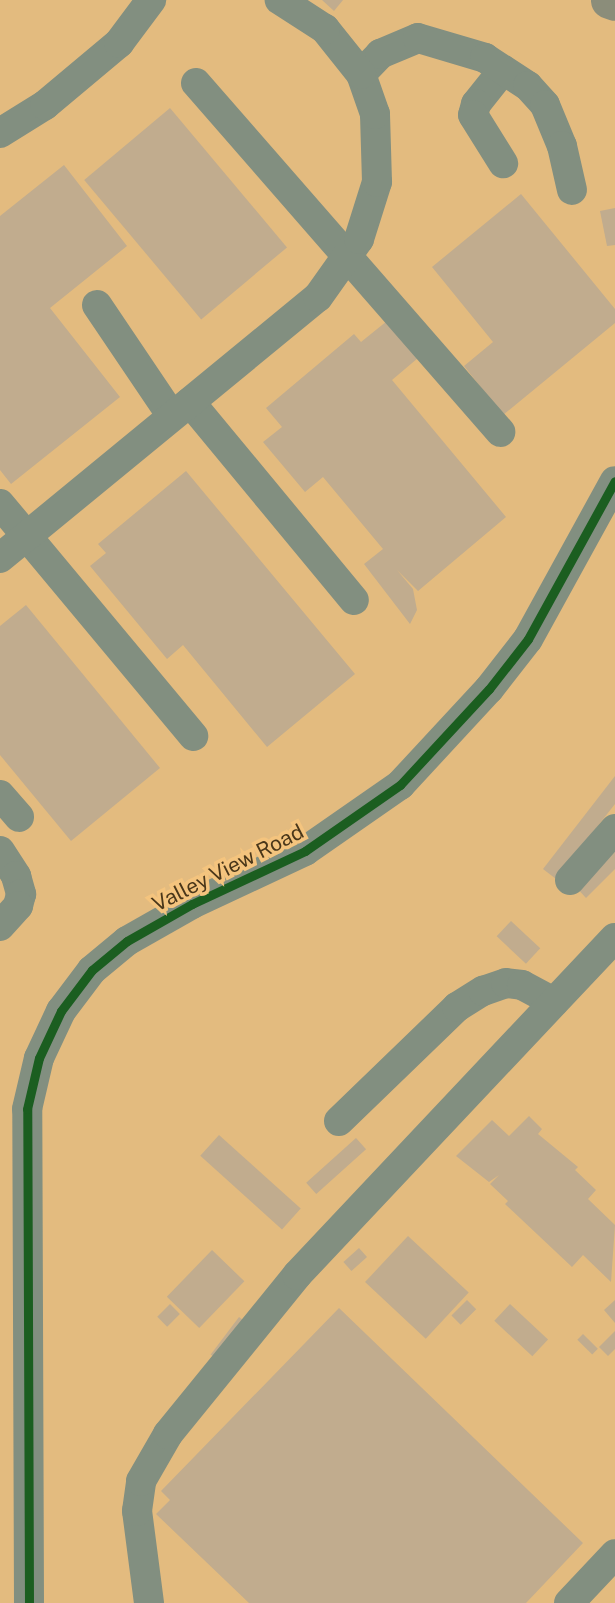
<!DOCTYPE html>
<style>
body{margin:0}
#map{position:relative;width:615px;height:1603px;overflow:hidden;background:#d9bf99;font-family:"Public Sans",sans-serif}
div>[style]{position:absolute}
.built>*{inset:0;background:#e3bb7f;transform-origin:0 0}
.building>*{inset:0;background:#c1ac8e;transform-origin:0 0}
.minor>*{height:30px;margin:-15px;padding:0 15px;transform-origin:15px;border-radius:15px;background:#828f80}
.major>*{height:37px;margin:-18.5px;padding:0 18.5px;transform-origin:18.5px;border-radius:18.5px;background:#8b8d7a}
.cycleway>*{height:9px;margin:-4.5px;padding:0 4.5px;transform-origin:4.5px;border-radius:4.5px;background:#1b5e20}
span{translate:-50% -50%;white-space:nowrap;text-align:center;line-height:1.15;-webkit-text-stroke:7px #f4c47e;paint-order:stroke}
.street-label{font-size:21px;color:#4a371a}
</style>
<div id="map">
<div class="built">
<i style="left:0;top:0;width:615px;height:1603px"></i>
</div>
<div class="building">
<i style="clip-path:polygon(322px 0,343px 0,334px 11px)"></i>
<i style="left:170px;top:108px;width:182px;height:112px;rotate:50deg"></i>
<i style="clip-path:polygon(64px 165px,127px 246px,50px 308px,120px 397px,11px 484px,0 470px,0 216px)"></i>
<i style="clip-path:polygon(521px 194px,615px 309px,615px 323px,503px 415px,464px 366px,493px 342px,432px 267px)"></i>
<i style="clip-path:polygon(615px 208px,615px 245px,607px 246px,600px 211px)"></i>
<i style="clip-path:polygon(387px 321px,418px 358px,392px 380px,506px 517px,418px 591px,397px 570px,413px 589px,417px 610px,410px 624px,364px 564px,383px 549px,323px 477px,305px 492px,263px 442px,282px 427px,266px 408px,354px 334px,361px 342px)"></i>
<i style="clip-path:polygon(186px 471px,355px 674px,267px 747px,183px 645px,167px 659px,90px 566px,106px 553px,98px 544px)"></i>
<i style="clip-path:polygon(26px 605px,160px 768px,71px 841px,0 755px,0 626px)"></i>
<i style="clip-path:polygon(615px 776px,615px 804px,556px 879px,543px 869px)"></i>
<i style="clip-path:polygon(615px 845px,615px 869px,586px 898px,574px 885px)"></i>
<i style="left:511px;top:921px;width:40px;height:21px;rotate:43deg"></i>
<i style="clip-path:polygon(529px 1116px,542px 1129px,538px 1134px,578px 1167px,575px 1170px,596px 1190px,588px 1199px,615px 1225px,611px 1282px,583px 1255px,572px 1267px,505px 1204px,508px 1201px,490px 1184px,499px 1175px,489px 1182px,456px 1156px,492px 1120px,509px 1136px)"></i>
<i style="left:219px;top:1135px;width:110px;height:28px;rotate:42deg"></i>
<i style="left:356px;top:1138px;width:15px;height:67px;rotate:48deg"></i>
<i style="left:408px;top:1236px;width:83px;height:63px;rotate:43deg"></i>
<i style="left:359px;top:1248px;width:12px;height:21px;rotate:48deg"></i>
<i style="left:212px;top:1250px;width:45px;height:65px;rotate:44deg"></i>
<i style="left:467px;top:1300px;width:13px;height:22px;rotate:45deg"></i>
<i style="clip-path:polygon(615px 1300px,615px 1323px,604px 1310px)"></i>
<i style="left:170px;top:1304px;width:14px;height:18px;rotate:45deg"></i>
<i style="left:510px;top:1304px;width:52px;height:23px;rotate:43deg"></i>
<i style="clip-path:polygon(339px 1308px,583px 1543px,526px 1603px,249px 1603px,156px 1514px,170px 1500px,161px 1491px)"></i>
<i style="left:239px;top:1317px;width:10px;height:47px;rotate:37deg"></i>
<i style="clip-path:polygon(615px 1331px,615px 1349px,608px 1356px,599px 1347px)"></i>
<i style="left:583px;top:1334px;width:21px;height:8px;rotate:45deg"></i>
</div>
<div class="minor">
<i style="left:503px;top:70px;width:43px;rotate:128.5deg"></i>
<i style="left:476px;top:104px;width:11px;rotate:105deg"></i>
<i style="left:473px;top:115px;width:57px;rotate:58deg"></i>
<i style="left:361px;top:74px;width:28px;rotate:-46deg"></i>
<i style="left:380px;top:54px;width:41px;rotate:-22.8deg"></i>
<i style="left:418px;top:38px;width:70px;rotate:16.6deg"></i>
<i style="left:485px;top:58px;width:51px;rotate:33.1deg"></i>
<i style="left:528px;top:86px;width:25px;rotate:48deg"></i>
<i style="left:545px;top:105px;width:44px;rotate:67.5deg"></i>
<i style="left:562px;top:146px;width:45px;rotate:77.2deg"></i>
<i style="left:196px;top:83px;width:463px;rotate:48.9deg"></i>
<i style="left:0;top:133px;width:53px;rotate:-31.9deg"></i>
<i style="left:45px;top:105px;width:97px;rotate:-40deg"></i>
<i style="left:119px;top:43px;width:54px;rotate:-53.3deg"></i>
<i style="left:97px;top:305px;width:134px;rotate:56deg"></i>
<i style="left:190px;top:402px;width:257px;rotate:50.4deg"></i>
<i style="left:0;top:504px;width:302px;rotate:50.2deg"></i>
<i style="left:0;top:558px;width:411px;rotate:-39.4deg"></i>
<i style="left:318px;top:297px;width:71px;rotate:-54.7deg"></i>
<i style="left:359px;top:239px;width:60px;rotate:-72.5deg"></i>
<i style="left:377px;top:182px;width:68px;rotate:-91.7deg"></i>
<i style="left:375px;top:114px;width:42px;rotate:-109.3deg"></i>
<i style="left:361px;top:74px;width:58px;rotate:-128.7deg"></i>
<i style="left:325px;top:29px;width:54px;rotate:-147.2deg"></i>
<i style="left:0;top:795px;width:29px;rotate:49deg"></i>
<i style="left:0;top:851px;width:30px;rotate:57deg"></i>
<i style="left:16px;top:876px;width:19px;rotate:74deg"></i>
<i style="left:21px;top:894px;width:12px;rotate:104deg"></i>
<i style="left:18px;top:906px;width:27px;rotate:132deg"></i>
<i style="left:570px;top:880px;width:68px;rotate:-48.6deg"></i>
<i style="left:339px;top:1121px;width:164px;rotate:-44deg"></i>
<i style="left:457px;top:1007px;width:31px;rotate:-32deg"></i>
<i style="left:483px;top:991px;width:24px;rotate:-19deg"></i>
<i style="left:506px;top:983px;width:16px;rotate:7deg"></i>
<i style="left:522px;top:985px;width:36px;rotate:28deg"></i>
<i style="left:29px;top:1603px;width:494px;rotate:-90.2deg"></i>
<i style="left:27px;top:1109px;width:52px;rotate:-76.8deg"></i>
<i style="left:39px;top:1058px;width:52px;rotate:-64.9deg"></i>
<i style="left:61px;top:1011px;width:51px;rotate:-52.9deg"></i>
<i style="left:92px;top:970px;width:45px;rotate:-39.6deg"></i>
<i style="left:127px;top:941px;width:75px;rotate:-29.6deg"></i>
<i style="left:192px;top:904px;width:125px;rotate:-25.1deg"></i>
<i style="left:305px;top:851px;width:116px;rotate:-34.8deg"></i>
<i style="left:400px;top:785px;width:131px;rotate:-47.2deg"></i>
<i style="left:489px;top:689px;width:63px;rotate:-52deg"></i>
<i style="left:528px;top:639px;width:180px;rotate:-61.2deg"></i>
<i style="left:149px;top:1603px;width:93px;rotate:-97.4deg"></i>
<i style="left:137px;top:1511px;width:30px;rotate:-82deg"></i>
<i style="left:141px;top:1481px;width:54px;rotate:-60.1deg"></i>
<i style="left:168px;top:1434px;width:205px;rotate:-50.9deg"></i>
<i style="left:297px;top:1275px;width:463px;rotate:-46.7deg"></i>
<i style="left:569px;top:1603px;width:67px;rotate:-46.8deg"></i>
</div>
<div class="major">
<i style="left:609px;top:0;width:6px;rotate:18deg"></i>
</div>
<div class="cycleway">
<i style="left:29px;top:1603px;width:494px;rotate:-90.2deg"></i>
<i style="left:27px;top:1109px;width:52px;rotate:-76.8deg"></i>
<i style="left:39px;top:1058px;width:52px;rotate:-64.9deg"></i>
<i style="left:61px;top:1011px;width:51px;rotate:-52.9deg"></i>
<i style="left:92px;top:970px;width:45px;rotate:-39.6deg"></i>
<i style="left:127px;top:941px;width:75px;rotate:-29.6deg"></i>
<i style="left:192px;top:904px;width:125px;rotate:-25.1deg"></i>
<i style="left:305px;top:851px;width:116px;rotate:-34.8deg"></i>
<i style="left:400px;top:785px;width:131px;rotate:-47.2deg"></i>
<i style="left:489px;top:689px;width:63px;rotate:-52deg"></i>
<i style="left:528px;top:639px;width:180px;rotate:-61.2deg"></i>
</div>
<div class="street-label">
<span style="left:228px;top:868px;rotate:-27deg">Valley View Road</span>
</div>
</div>
